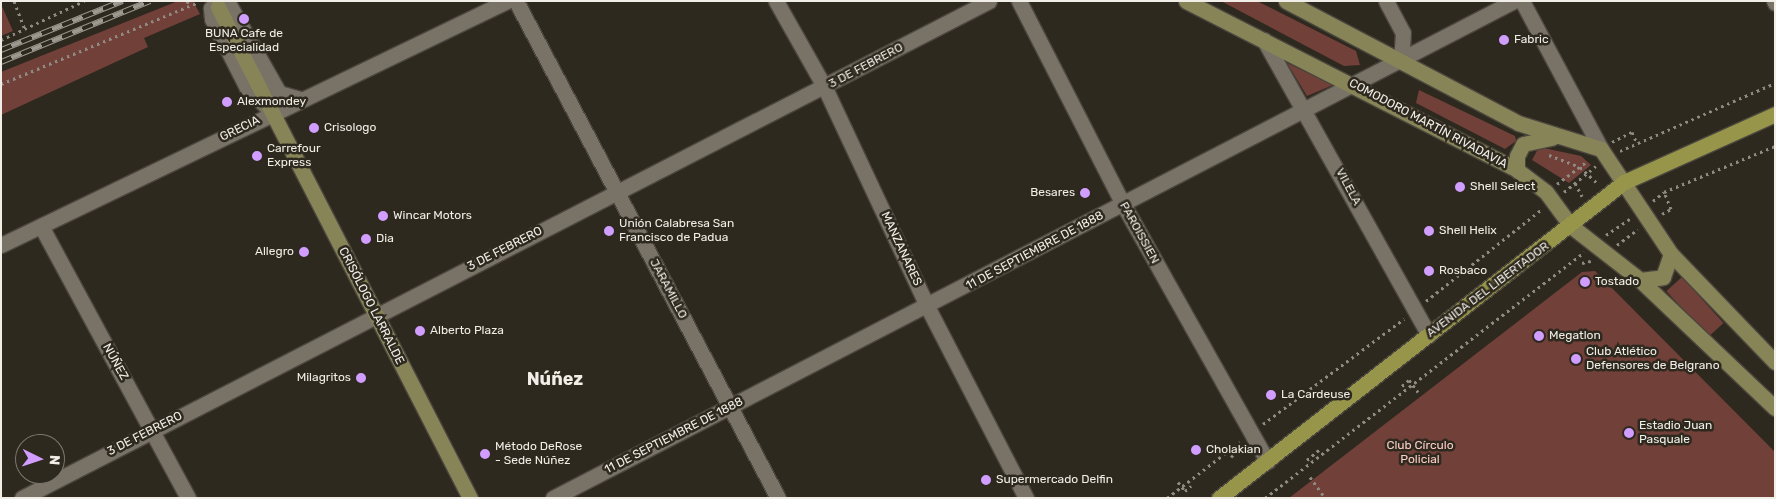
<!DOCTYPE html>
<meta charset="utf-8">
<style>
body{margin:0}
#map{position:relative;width:1776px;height:499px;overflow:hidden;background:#2e291f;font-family:Rubik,sans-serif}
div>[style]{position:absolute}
.green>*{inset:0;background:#714039;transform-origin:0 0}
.path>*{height:3px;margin-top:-1.5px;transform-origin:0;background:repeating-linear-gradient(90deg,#8f8b83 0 2.5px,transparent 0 6.5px)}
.roads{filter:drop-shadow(1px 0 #4b463e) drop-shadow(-1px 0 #4b463e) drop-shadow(0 1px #4b463e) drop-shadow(0 -1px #4b463e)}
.street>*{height:15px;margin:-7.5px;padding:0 7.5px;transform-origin:7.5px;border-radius:7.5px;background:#787267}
.secondary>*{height:15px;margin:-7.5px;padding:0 7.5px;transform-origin:7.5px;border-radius:7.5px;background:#878458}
.primary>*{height:15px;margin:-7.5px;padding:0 7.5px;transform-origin:7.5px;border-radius:7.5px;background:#969549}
.rail>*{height:5.5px;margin-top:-2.75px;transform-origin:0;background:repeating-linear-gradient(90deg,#2e291f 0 11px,#9d9991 0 22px);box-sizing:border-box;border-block:1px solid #9d9991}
.dots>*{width:14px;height:14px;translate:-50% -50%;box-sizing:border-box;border:2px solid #2e291f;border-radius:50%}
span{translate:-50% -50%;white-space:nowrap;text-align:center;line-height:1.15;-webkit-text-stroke:5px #2e291f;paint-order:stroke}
.poi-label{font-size:12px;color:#f1eee7}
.left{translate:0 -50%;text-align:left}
.right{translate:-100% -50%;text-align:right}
.street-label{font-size:12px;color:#f1eee7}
.park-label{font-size:12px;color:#fdcdc5}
.district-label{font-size:18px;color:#f1eee7;font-weight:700}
.frame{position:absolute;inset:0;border:2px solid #f1eee7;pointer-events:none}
.north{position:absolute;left:15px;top:434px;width:50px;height:50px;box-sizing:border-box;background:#2e291f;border:1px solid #7c786f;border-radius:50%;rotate:94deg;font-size:14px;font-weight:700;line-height:20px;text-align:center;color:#f1eee7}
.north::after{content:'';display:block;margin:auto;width:18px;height:22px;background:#d19dfe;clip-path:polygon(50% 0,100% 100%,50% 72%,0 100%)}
</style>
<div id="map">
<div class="green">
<i style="clip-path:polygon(178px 1px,193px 1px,200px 14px,144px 38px,148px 47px,1px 115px,1px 72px)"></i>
<i style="clip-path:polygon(1221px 1px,1257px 1px,1356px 51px,1360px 65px,1344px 66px)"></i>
<i style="clip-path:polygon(1px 4px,13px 31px,1px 36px)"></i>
<i style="clip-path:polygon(1287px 63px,1333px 85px,1307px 96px)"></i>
<i style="clip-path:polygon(1419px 90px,1515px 136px,1516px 141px,1505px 149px,1416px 103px)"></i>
<i style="clip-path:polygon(1539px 147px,1581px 156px,1591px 165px,1569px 183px,1532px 160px)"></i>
<i style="clip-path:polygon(1595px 271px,1775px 452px,1775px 498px,1289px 498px,1582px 272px)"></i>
<i style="left:1682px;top:277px;width:62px;height:21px;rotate:48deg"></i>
</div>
<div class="path">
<i style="left:14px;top:1px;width:30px;rotate:69deg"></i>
<i style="left:187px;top:1px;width:6px;rotate:59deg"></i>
<i style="left:1px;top:40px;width:92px;rotate:-25.2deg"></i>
<i style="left:1px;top:84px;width:212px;rotate:-22.5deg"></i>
<i style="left:1612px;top:142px;width:22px;rotate:-27deg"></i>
<i style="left:1632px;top:132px;width:10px;rotate:66deg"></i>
<i style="left:1620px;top:151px;width:169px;rotate:-23.7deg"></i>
<i style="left:1549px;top:155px;width:33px;rotate:21deg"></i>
<i style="left:1580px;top:167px;width:25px;rotate:43deg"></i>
<i style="left:1575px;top:183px;width:15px;rotate:62deg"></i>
<i style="left:1557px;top:184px;width:38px;rotate:-37deg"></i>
<i style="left:1564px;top:192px;width:41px;rotate:-39.1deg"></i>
<i style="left:1653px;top:201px;width:14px;rotate:-39deg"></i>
<i style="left:1664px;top:192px;width:120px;rotate:-22.5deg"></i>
<i style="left:1662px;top:214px;width:10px;rotate:-29deg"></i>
<i style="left:1671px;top:209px;width:18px;rotate:-112deg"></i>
<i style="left:1606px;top:235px;width:29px;rotate:-34deg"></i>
<i style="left:1617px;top:245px;width:26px;rotate:-37deg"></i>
<i style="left:1582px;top:263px;width:9px;rotate:-13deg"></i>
<i style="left:1426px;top:301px;width:147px;rotate:-38.4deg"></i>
<i style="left:1402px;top:386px;width:9px;rotate:-41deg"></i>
<i style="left:1409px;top:380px;width:15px;rotate:53deg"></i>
<i style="left:1263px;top:424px;width:176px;rotate:-36.7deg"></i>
<i style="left:1231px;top:457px;width:8px;rotate:-45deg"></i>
<i style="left:1307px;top:460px;width:16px;rotate:-40deg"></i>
<i style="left:1310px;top:477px;width:26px;rotate:54deg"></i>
<i style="left:1178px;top:482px;width:11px;rotate:52deg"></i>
<i style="left:1185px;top:491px;width:8px;rotate:-40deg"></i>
<i style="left:1167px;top:498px;width:92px;rotate:-37.5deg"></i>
<i style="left:1265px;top:498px;width:403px;rotate:-37.6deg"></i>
</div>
<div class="roads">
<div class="street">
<i style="left:219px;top:1px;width:11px;rotate:139deg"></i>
<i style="left:211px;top:8px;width:11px;rotate:85deg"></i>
<i style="left:212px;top:19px;width:77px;rotate:63.1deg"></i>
<i style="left:247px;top:88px;width:32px;rotate:44deg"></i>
<i style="left:227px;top:1px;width:106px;rotate:60.5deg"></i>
<i style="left:279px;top:93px;width:22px;rotate:16deg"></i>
<i style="left:516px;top:1px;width:562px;rotate:62.2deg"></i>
<i style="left:776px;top:1px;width:100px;rotate:60.6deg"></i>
<i style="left:825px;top:88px;width:243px;rotate:64.9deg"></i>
<i style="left:928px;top:308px;width:214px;rotate:62.7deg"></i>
<i style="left:1019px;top:1px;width:228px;rotate:62.9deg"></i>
<i style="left:1123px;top:204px;width:295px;rotate:60.7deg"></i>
<i style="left:1386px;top:1px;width:36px;rotate:62deg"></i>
<i style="left:1403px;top:33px;width:28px;rotate:94deg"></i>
<i style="left:1522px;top:1px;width:168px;rotate:61.9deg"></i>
<i style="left:1774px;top:1px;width:2px;rotate:63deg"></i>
<i style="left:1264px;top:40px;width:338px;rotate:60.8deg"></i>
<i style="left:41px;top:226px;width:309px;rotate:61.6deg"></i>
<i style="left:1px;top:245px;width:562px;rotate:-25.74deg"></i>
<i style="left:22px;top:498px;width:1087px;rotate:-27.2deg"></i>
<i style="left:553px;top:498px;width:1082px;rotate:-27.35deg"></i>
</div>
<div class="secondary">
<i style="left:1186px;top:1px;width:372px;rotate:27deg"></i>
<i style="left:1517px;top:170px;width:36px;rotate:37deg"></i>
<i style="left:1546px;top:192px;width:42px;rotate:53.7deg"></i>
<i style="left:1571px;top:226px;width:88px;rotate:38deg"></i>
<i style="left:1640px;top:280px;width:186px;rotate:43.5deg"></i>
<i style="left:1286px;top:1px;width:262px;rotate:27.7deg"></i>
<i style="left:1518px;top:123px;width:87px;rotate:17.4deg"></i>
<i style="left:1601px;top:149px;width:126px;rotate:56.3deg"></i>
<i style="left:1671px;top:254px;width:150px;rotate:46.1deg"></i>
<i style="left:218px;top:7px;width:552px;rotate:62.83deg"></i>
<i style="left:1517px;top:170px;width:14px;rotate:-90deg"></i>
<i style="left:1517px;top:156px;width:13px;rotate:-63deg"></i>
<i style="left:1523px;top:144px;width:30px;rotate:-12deg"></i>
<i style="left:1640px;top:280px;width:23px;rotate:-7deg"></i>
<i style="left:1663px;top:277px;width:24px;rotate:-71deg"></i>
</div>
<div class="primary">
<i style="left:1219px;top:498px;width:514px;rotate:-37.96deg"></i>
<i style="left:1624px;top:182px;width:166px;rotate:-24.2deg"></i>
</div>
</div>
<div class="rail">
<i style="left:1px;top:50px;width:131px;rotate:-22deg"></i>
<i style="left:1px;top:62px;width:161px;rotate:-22.3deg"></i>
</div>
<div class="dots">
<i style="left:244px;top:19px;background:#d19dfe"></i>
<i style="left:1504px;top:40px;background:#d19dfe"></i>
<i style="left:227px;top:102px;background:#d19dfe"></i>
<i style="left:314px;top:128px;background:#d19dfe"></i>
<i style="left:257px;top:156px;background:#d19dfe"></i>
<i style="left:1460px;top:187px;background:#d19dfe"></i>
<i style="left:1085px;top:193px;background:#d19dfe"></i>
<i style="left:383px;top:216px;background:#d19dfe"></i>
<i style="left:609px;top:231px;background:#d19dfe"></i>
<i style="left:1429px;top:231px;background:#d19dfe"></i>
<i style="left:366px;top:239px;background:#d19dfe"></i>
<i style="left:304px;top:252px;background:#d19dfe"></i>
<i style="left:1429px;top:271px;background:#d19dfe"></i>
<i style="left:1585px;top:282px;background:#d19dfe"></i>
<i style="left:420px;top:331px;background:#d19dfe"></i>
<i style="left:1539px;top:336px;background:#d19dfe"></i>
<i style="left:1576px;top:359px;background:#d19dfe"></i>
<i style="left:361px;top:378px;background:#d19dfe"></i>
<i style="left:1271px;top:395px;background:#d19dfe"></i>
<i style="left:1629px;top:433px;background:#d19dfe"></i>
<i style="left:1196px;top:450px;background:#d19dfe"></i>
<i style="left:485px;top:454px;background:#d19dfe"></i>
<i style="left:986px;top:480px;background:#d19dfe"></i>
</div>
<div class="poi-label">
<span style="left:244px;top:41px">BUNA Cafe de<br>Especialidad</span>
<span class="left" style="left:1514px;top:40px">Fabric</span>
<span class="left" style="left:237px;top:102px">Alexmondey</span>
<span class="left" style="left:324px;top:128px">Crisologo</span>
<span class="left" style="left:267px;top:156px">Carrefour<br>Express</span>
<span class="left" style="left:1470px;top:187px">Shell Select</span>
<span class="right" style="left:1075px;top:193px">Besares</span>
<span class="left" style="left:393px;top:216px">Wincar Motors</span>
<span class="left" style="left:619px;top:231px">Unión Calabresa San<br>Francisco de Padua</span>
<span class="left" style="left:1439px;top:231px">Shell Helix</span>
<span class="left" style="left:376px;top:239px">Dia</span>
<span class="right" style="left:294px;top:252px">Allegro</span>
<span class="left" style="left:1439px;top:271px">Rosbaco</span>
<span class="left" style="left:1595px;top:282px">Tostado</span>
<span class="left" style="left:430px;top:331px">Alberto Plaza</span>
<span class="left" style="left:1549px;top:336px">Megatlon</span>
<span class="left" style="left:1586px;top:359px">Club Atlético<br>Defensores de Belgrano</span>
<span class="right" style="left:351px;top:378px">Milagritos</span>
<span class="left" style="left:1281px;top:395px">La Cardeuse</span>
<span class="left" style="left:1639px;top:433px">Estadio Juan<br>Pasquale</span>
<span class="left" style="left:495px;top:454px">Método DeRose<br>- Sede Núñez</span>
<span class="left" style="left:1206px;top:450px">Cholakian</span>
<span class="left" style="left:996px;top:480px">Supermercado Delfin</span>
</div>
<div class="street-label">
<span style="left:866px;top:66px;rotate:-28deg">3 DE FEBRERO</span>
<span style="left:1428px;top:124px;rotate:28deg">COMODORO MARTÍN RIVADAVIA</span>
<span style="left:240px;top:129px;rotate:-26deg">GRECIA</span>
<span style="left:1348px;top:187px;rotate:62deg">VILELA</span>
<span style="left:1139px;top:233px;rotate:61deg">PAROISSIEN</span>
<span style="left:505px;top:249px;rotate:-27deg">3 DE FEBRERO</span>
<span style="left:901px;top:249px;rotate:65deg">MANZANARES</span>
<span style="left:1035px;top:251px;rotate:-28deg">11 DE SEPTIEMBRE DE 1888</span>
<span style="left:668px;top:289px;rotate:62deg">JARAMILLO</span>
<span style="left:1488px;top:290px;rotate:-37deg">AVENIDA DEL LIBERTADOR</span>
<span style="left:371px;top:306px;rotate:63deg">CRISÓLOGO LARRALDE</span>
<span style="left:115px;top:362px;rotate:61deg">NÚÑEZ</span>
<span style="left:145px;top:434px;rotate:-27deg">3 DE FEBRERO</span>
<span style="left:674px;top:436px;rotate:-27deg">11 DE SEPTIEMBRE DE 1888</span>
</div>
<div class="park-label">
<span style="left:1420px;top:453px">Club Círculo<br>Policial</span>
</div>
<div class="district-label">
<span style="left:555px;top:379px">Núñez</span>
</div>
<div class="frame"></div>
<div class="north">N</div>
</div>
